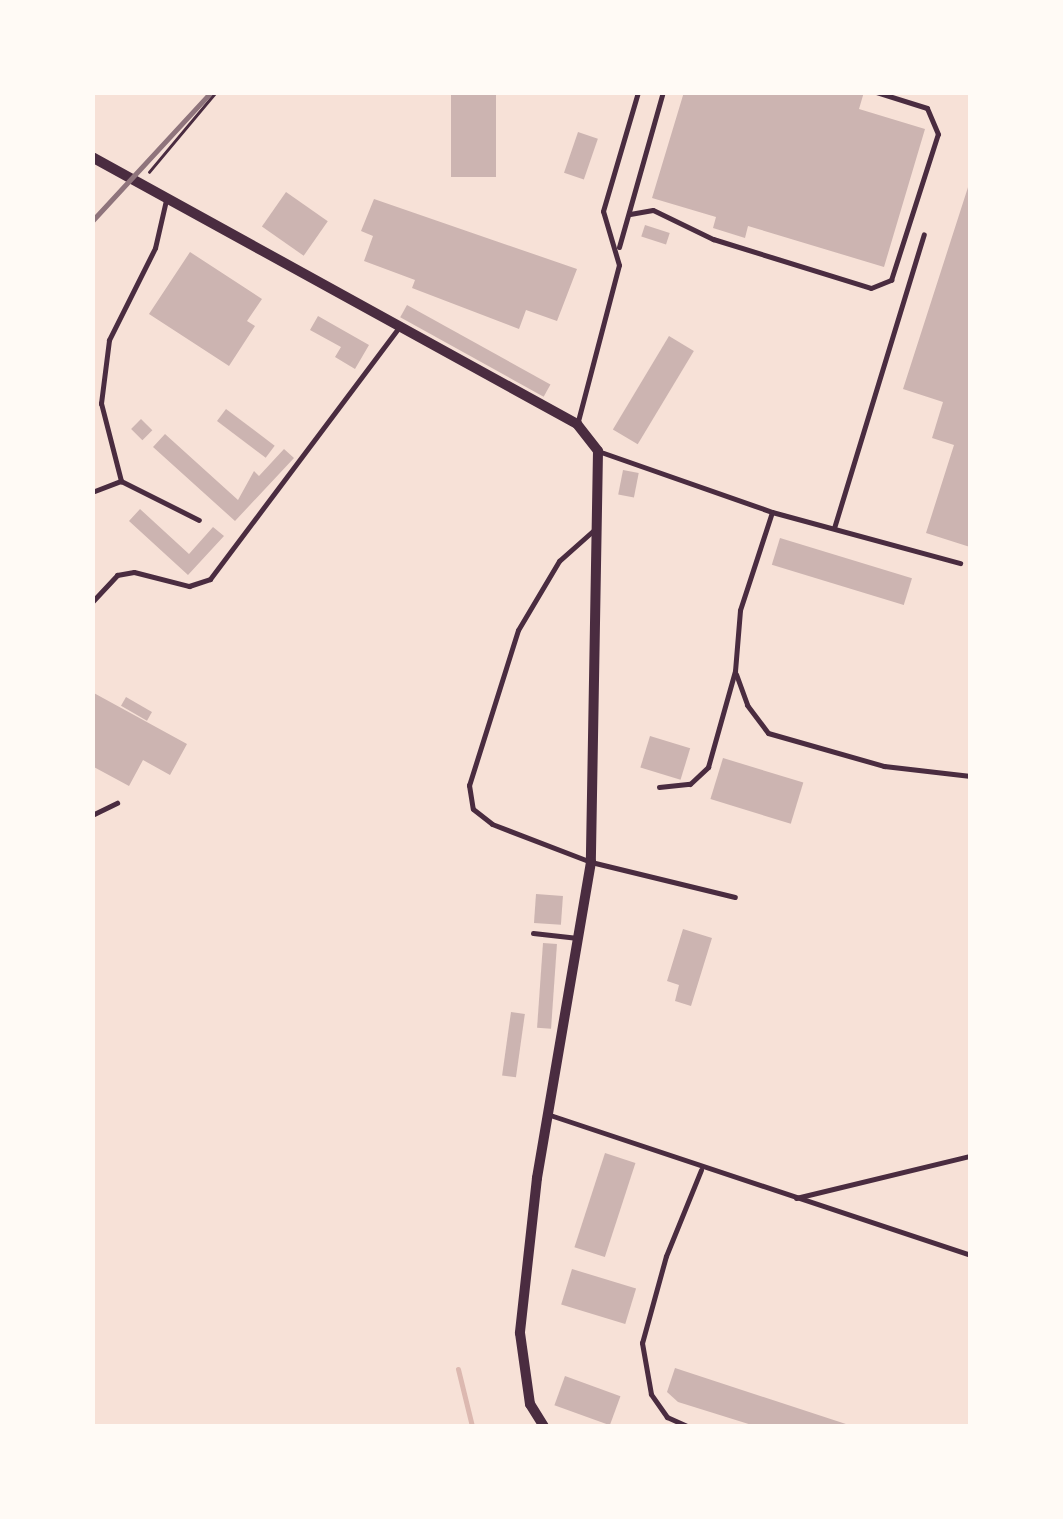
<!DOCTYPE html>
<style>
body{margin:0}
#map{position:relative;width:1063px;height:1519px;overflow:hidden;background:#f7e1d7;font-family:"PT Sans",sans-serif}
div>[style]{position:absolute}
.stream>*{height:5px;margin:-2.5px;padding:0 2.5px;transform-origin:2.5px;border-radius:2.5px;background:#dcb8b0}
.building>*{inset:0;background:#ccb4b1;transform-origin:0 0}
.path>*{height:2.5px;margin:-1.25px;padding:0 1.25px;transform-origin:1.25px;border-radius:1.25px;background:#4a2c40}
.service>*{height:5px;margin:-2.5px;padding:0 2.5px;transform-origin:2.5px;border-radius:2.5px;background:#4a2c40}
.minor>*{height:10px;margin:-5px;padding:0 5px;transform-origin:5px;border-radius:5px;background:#4a2c40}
.rail>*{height:5px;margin:-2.5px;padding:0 2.5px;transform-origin:2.5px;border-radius:2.5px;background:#8f747c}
span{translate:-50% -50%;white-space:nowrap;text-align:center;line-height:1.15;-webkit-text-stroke:8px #fffaf5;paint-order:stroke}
.frame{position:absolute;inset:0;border:95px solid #fffaf5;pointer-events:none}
</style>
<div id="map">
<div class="stream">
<i style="left:458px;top:1369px;width:59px;rotate:76.2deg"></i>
</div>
<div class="building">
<i style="left:451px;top:92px;width:45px;height:85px"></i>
<i style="clip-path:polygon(684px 92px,864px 92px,859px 109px,925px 129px,884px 267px,748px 226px,745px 238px,713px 228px,716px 217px,652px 198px)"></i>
<i style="left:578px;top:132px;width:21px;height:43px;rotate:19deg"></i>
<i style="clip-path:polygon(970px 181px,970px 547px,926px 533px,954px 445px,932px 438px,943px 402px,903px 389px)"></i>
<i style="left:286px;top:192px;width:51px;height:42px;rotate:35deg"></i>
<i style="clip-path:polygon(374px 199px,577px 269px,557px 321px,526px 310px,519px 329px,412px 288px,415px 280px,364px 261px,373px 236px,361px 231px)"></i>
<i style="left:645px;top:225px;width:26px;height:12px;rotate:18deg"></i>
<i style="clip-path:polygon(190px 252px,262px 299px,247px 321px,255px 326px,229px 366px,149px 314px)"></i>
<i style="left:407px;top:305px;width:164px;height:14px;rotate:29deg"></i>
<i style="clip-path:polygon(318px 316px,369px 345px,355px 369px,335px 357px,341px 347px,310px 330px)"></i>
<i style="left:669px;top:336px;width:29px;height:109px;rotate:31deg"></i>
<i style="left:226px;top:409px;width:61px;height:15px;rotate:37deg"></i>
<i style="left:141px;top:419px;width:16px;height:14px;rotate:45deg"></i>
<i style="clip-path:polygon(165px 434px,238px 500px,254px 471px,259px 476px,284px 449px,294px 458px,235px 521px,153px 447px)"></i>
<i style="left:623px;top:470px;width:16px;height:25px;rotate:11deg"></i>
<i style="clip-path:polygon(140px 509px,189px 554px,213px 527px,224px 536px,188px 575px,129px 521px)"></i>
<i style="left:780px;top:538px;width:138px;height:28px;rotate:17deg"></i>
<i style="clip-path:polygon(92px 692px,187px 744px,170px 775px,143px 760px,129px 786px,92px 766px)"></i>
<i style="left:126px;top:697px;width:30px;height:10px;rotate:30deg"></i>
<i style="left:650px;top:736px;width:42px;height:33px;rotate:17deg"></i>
<i style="left:723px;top:758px;width:84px;height:43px;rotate:17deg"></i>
<i style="left:536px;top:894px;width:27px;height:29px;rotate:4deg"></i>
<i style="clip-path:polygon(683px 929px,712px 938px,691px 1006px,675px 1001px,679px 985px,667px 981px)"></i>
<i style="left:543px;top:943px;width:14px;height:85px;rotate:4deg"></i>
<i style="left:511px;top:1012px;width:14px;height:64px;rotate:8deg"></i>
<i style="left:605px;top:1153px;width:32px;height:99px;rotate:18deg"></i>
<i style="left:572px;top:1269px;width:67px;height:37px;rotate:17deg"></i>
<i style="clip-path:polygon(675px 1368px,852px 1426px,755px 1426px,678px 1402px,667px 1392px)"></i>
<i style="left:565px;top:1376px;width:59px;height:31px;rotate:20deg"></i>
</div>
<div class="path">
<i style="left:149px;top:172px;width:104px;rotate:-50.1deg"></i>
<i style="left:179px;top:1426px;width:30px"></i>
</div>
<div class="service">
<i style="left:166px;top:200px;width:49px;rotate:102.9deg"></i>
<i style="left:155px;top:248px;width:103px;rotate:116.6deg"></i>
<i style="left:109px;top:340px;width:64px;rotate:97.2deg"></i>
<i style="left:101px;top:403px;width:81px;rotate:75.6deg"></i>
<i style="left:121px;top:481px;width:87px;rotate:26.6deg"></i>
<i style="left:630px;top:214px;width:23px;rotate:-10deg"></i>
<i style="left:653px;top:210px;width:67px;rotate:25.8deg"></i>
<i style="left:713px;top:239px;width:165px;rotate:17.2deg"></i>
<i style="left:871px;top:288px;width:22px;rotate:-22deg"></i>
<i style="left:891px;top:280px;width:153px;rotate:-72.2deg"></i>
<i style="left:938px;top:134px;width:28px;rotate:-113deg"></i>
<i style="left:927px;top:108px;width:53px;rotate:-162.6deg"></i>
<i style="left:619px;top:247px;width:161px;rotate:-74.2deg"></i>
<i style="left:578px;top:421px;width:161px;rotate:-75.3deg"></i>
<i style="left:619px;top:265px;width:56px;rotate:-106.5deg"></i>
<i style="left:603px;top:211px;width:124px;rotate:-73.6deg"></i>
<i style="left:598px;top:451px;width:184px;rotate:19.3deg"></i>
<i style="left:772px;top:512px;width:195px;rotate:15.2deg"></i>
<i style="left:92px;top:492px;width:31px;rotate:-21deg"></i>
<i style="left:834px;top:528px;width:307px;rotate:-73deg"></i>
<i style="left:595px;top:529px;width:48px;rotate:138.4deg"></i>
<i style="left:559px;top:561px;width:80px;rotate:120.7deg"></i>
<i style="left:518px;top:630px;width:163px;rotate:107.5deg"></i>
<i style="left:469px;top:785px;width:24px;rotate:81deg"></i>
<i style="left:473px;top:809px;width:24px;rotate:38deg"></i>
<i style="left:492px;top:824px;width:106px;rotate:21deg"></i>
<i style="left:591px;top:862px;width:148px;rotate:13.7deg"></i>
<i style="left:92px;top:602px;width:37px;rotate:-47deg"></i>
<i style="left:117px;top:575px;width:17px;rotate:-10deg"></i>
<i style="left:134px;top:572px;width:57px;rotate:14.3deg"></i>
<i style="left:189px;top:586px;width:22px;rotate:-18deg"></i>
<i style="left:210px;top:579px;width:311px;rotate:-53.1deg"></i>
<i style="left:736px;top:674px;width:33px;rotate:70deg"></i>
<i style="left:747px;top:705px;width:35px;rotate:53deg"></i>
<i style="left:768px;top:733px;width:121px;rotate:15.9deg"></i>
<i style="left:884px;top:766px;width:87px;rotate:6.6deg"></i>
<i style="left:659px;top:787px;width:31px;rotate:-6deg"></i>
<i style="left:690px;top:784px;width:25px;rotate:-43deg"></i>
<i style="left:708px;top:767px;width:100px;rotate:-74.3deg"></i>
<i style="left:735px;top:671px;width:61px;rotate:-85.3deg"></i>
<i style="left:740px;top:610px;width:103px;rotate:-71.9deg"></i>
<i style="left:92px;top:815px;width:28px;rotate:-26deg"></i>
<i style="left:533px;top:933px;width:45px;rotate:6.3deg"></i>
<i style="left:550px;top:1115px;width:443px;rotate:18.4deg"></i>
<i style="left:796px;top:1198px;width:179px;rotate:-13.6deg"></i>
<i style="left:687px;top:1426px;width:22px;rotate:-156deg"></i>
<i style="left:667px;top:1417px;width:28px;rotate:-125deg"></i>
<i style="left:651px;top:1394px;width:52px;rotate:-100deg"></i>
<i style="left:642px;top:1343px;width:90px;rotate:-74.6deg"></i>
<i style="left:666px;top:1256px;width:93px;rotate:-67.9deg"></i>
</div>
<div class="minor">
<i style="left:92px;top:157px;width:554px;rotate:28.83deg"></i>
<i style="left:577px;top:424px;width:34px;rotate:52deg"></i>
<i style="left:598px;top:451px;width:411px;rotate:91deg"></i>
<i style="left:591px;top:862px;width:321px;rotate:99.7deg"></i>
<i style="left:537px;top:1178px;width:156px;rotate:96.3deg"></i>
<i style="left:520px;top:1333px;width:72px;rotate:82deg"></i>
<i style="left:530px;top:1404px;width:26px;rotate:58deg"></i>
</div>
<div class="rail">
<i style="left:92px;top:221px;width:176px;rotate:-47.3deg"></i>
</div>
<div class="frame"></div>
</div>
